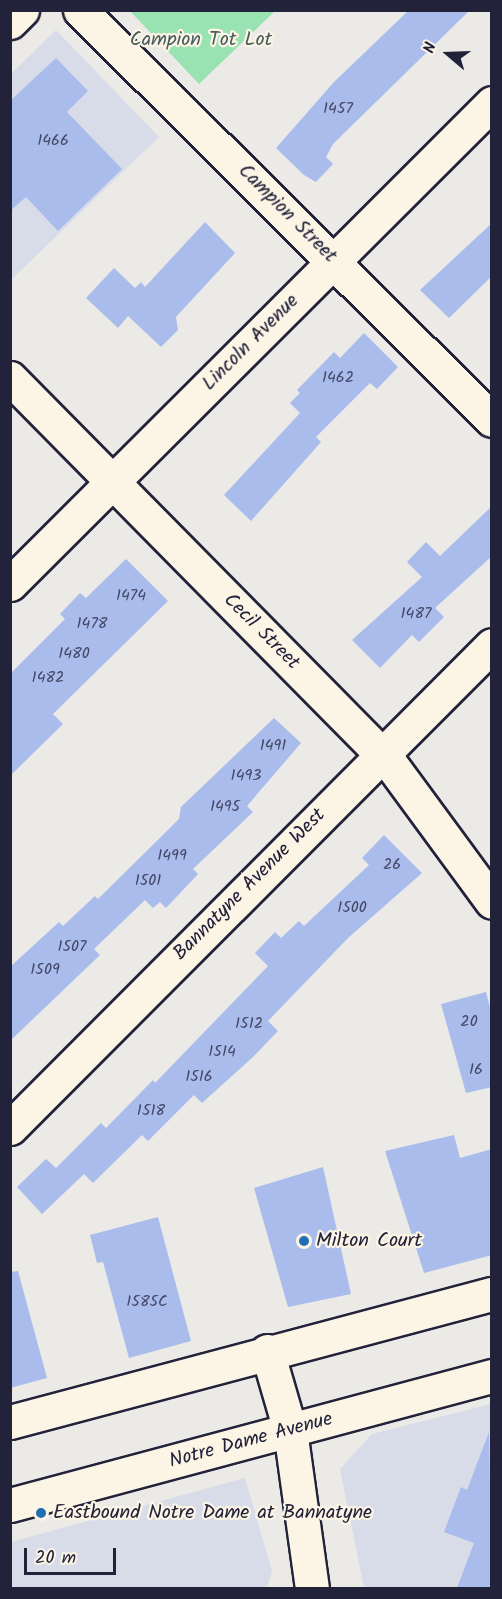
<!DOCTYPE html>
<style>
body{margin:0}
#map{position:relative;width:502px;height:1599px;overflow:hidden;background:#ebeae6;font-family:Kalam,sans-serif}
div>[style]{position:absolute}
.built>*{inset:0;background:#d7dce8}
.green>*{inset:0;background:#99e2b2}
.building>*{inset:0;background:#a9bceb}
.roads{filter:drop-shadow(2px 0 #22223b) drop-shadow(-2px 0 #22223b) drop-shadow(0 2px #22223b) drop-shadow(0 -2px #22223b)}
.minor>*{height:33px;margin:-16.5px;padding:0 16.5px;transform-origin:16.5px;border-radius:16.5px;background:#fcf5e5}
.major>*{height:33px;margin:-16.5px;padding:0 16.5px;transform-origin:16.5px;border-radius:16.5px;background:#fcf5e5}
.dots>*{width:16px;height:16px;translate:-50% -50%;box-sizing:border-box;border:3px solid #fcf5e5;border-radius:50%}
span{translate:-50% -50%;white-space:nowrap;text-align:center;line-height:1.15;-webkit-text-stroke:4.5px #fcf5e5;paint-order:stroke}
.number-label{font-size:16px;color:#444867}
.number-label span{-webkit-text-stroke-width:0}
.park-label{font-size:20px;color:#465c5f}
.street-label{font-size:20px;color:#22223b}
.poi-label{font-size:20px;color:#22223b}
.left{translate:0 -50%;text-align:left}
.frame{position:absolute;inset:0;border:12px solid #22223b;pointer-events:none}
.north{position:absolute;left:418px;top:24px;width:60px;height:60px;-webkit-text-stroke:4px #fcf5e5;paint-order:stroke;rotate:289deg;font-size:16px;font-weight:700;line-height:24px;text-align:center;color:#22223b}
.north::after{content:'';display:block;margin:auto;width:21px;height:27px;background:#22223b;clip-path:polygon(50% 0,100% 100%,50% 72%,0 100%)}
.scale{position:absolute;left:24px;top:1548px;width:92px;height:27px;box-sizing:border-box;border:3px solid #22223b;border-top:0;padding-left:8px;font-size:18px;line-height:21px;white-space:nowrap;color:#22223b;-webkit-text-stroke:4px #fcf5e5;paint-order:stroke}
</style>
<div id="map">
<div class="built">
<i style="clip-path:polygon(56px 30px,159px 137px,11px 280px,11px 74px)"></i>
<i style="clip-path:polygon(491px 1404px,491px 1588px,364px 1588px,340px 1469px,372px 1434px)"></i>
<i style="clip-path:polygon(245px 1478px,272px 1571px,267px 1588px,11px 1588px,11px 1542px)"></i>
</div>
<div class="green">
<i style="clip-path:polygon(130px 11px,275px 11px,199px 84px)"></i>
</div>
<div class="building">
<i style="clip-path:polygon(409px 10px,470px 10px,333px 144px,326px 157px,333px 164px,316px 182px,304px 175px,276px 148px,334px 82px)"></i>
<i style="clip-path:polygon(56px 58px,88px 91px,67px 112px,122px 169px,58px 231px,26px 197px,10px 211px,10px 101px)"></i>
<i style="clip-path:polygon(205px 222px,235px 253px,176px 317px,178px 330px,161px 347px,128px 316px,118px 328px,86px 298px,114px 268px,135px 288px,141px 282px,145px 287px)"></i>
<i style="clip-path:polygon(492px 223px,492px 276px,449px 318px,420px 290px)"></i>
<i style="clip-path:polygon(364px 333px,398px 367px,377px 389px,370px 383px,316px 437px,321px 442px,251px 521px,224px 495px,300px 413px,290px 403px,300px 393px,297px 390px,334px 352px,340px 358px)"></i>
<i style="clip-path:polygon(492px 506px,492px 556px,435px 608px,444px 617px,419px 642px,412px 635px,380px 668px,352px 640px,422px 577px,407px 562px,426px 542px,440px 556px)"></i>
<i style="clip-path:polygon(126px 559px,168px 601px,53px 714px,63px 724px,10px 776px,10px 674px,65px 619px,60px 614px,80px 593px,86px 598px)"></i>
<i style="clip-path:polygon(274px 718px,301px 743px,247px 806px,253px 812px,193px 869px,198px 874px,166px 908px,160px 902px,153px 908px,145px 900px,94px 949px,100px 955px,10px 1041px,10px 967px,59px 922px,63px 926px,95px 896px,98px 899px,179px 819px,181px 807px)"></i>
<i style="clip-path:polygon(384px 835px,422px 873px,348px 938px,268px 1021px,278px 1031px,253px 1057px,202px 1103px,194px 1095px,148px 1141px,142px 1135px,93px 1183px,84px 1174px,42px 1214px,17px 1187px,46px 1159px,56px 1168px,101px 1123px,106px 1128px,153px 1080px,155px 1083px,268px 966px,255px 953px,275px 932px,281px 938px,299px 921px,304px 926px,369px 865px,362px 858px)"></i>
<i style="clip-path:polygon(486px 992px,492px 1015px,492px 1087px,466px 1093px,441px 1004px)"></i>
<i style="clip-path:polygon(454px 1135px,460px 1158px,492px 1149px,492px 1255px,424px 1273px,385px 1151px)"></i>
<i style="clip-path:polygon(323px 1167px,351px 1294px,288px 1307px,254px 1188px)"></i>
<i style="clip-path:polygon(158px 1217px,191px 1341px,129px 1358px,103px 1262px,97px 1263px,90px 1235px)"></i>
<i style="clip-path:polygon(18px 1271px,47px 1378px,10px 1388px,10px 1272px)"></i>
<i style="clip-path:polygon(489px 1432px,492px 1588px,457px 1588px,474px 1543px,444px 1532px,461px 1487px,467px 1490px)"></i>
</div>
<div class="roads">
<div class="minor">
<i style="left:80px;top:10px;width:581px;rotate:44.86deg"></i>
<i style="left:10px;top:22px;width:17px;rotate:-45deg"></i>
<i style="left:10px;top:378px;width:541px;rotate:45.37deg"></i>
<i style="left:390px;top:763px;width:172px;rotate:53.7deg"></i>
<i style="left:10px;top:584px;width:681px;rotate:-44.94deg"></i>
<i style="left:10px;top:1128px;width:682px;rotate:-45.06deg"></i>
<i style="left:267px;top:1351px;width:82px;rotate:73.8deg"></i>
<i style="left:290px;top:1430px;width:160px;rotate:82.1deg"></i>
</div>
<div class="major">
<i style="left:10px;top:1422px;width:499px;rotate:-14.9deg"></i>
<i style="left:10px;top:1505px;width:499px;rotate:-15deg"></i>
</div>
</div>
<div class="dots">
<i style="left:304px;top:1241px;background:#1f6fb2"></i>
<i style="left:41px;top:1513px;background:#1f6fb2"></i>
</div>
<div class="number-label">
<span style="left:338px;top:109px">1457</span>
<span style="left:53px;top:141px">1466</span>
<span style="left:338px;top:378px">1462</span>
<span style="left:131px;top:596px">1474</span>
<span style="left:416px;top:614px">1487</span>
<span style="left:92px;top:624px">1478</span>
<span style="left:74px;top:654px">1480</span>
<span style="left:48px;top:678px">1482</span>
<span style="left:273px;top:746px">1491</span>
<span style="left:246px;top:776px">1493</span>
<span style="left:225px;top:807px">1495</span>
<span style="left:172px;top:856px">1499</span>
<span style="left:392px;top:865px">26</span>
<span style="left:148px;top:881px">1501</span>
<span style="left:352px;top:908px">1500</span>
<span style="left:72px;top:947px">1507</span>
<span style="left:45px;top:970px">1509</span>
<span style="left:469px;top:1022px">20</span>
<span style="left:249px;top:1024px">1512</span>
<span style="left:222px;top:1052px">1514</span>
<span style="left:476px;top:1070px">16</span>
<span style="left:199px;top:1077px">1516</span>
<span style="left:151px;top:1111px">1518</span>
<span style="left:147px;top:1302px">1585C</span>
</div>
<div class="park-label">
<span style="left:201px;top:40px">Campion Tot Lot</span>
</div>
<div class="street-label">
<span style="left:287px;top:214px;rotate:45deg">Campion Street</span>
<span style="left:251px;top:343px;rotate:-45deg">Lincoln Avenue</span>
<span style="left:261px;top:632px;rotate:45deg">Cecil Street</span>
<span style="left:250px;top:885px;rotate:-45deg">Bannatyne Avenue West</span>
<span style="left:251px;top:1441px;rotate:-15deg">Notre Dame Avenue</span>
</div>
<div class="poi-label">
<span class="left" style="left:316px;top:1241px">Milton Court</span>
<span class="left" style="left:53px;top:1513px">Eastbound Notre Dame at Bannatyne</span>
</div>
<div class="frame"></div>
<div class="north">N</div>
<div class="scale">20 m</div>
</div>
